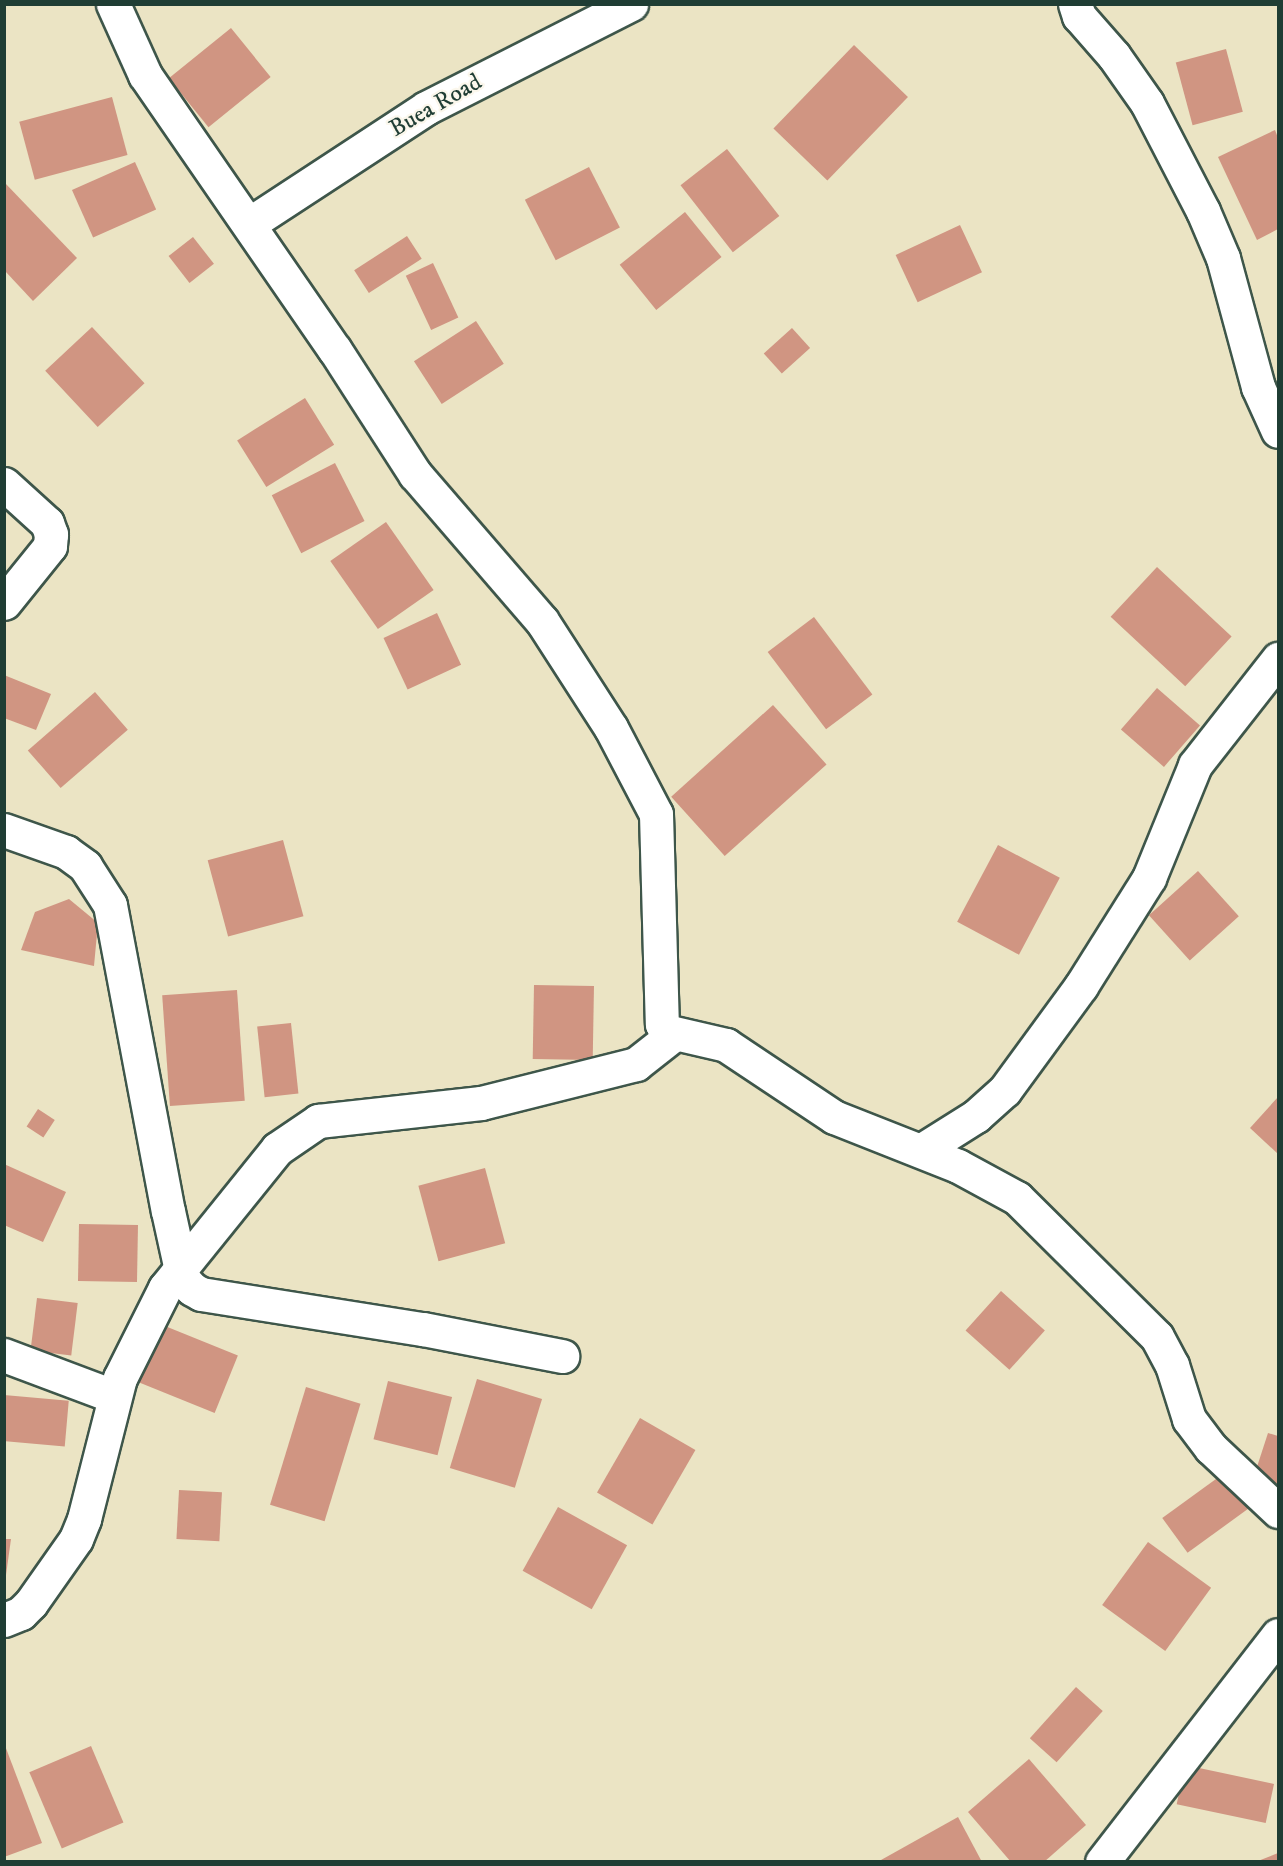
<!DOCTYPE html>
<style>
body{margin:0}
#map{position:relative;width:1283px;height:1866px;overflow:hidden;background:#ebe4c4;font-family:"IM FELL DW Pica",serif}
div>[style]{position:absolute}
.building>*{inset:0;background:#d09582;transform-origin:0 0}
.roads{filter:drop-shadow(2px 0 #3e564a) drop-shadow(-2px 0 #3e564a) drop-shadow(0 2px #3e564a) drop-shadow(0 -2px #3e564a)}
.minor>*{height:33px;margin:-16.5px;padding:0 16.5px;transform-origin:16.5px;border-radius:16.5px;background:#fff}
span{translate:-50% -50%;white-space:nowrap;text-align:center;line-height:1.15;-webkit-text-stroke:4.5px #fbf7ec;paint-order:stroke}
.street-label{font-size:24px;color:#1f3d34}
.frame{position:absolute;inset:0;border:6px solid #1f3d34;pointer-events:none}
</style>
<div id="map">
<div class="building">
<i style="left:231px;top:28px;width:63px;height:80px;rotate:51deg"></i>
<i style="left:854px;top:45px;width:75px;height:116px;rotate:44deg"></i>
<i style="left:1226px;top:49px;width:65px;height:52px;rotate:75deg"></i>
<i style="left:112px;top:97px;width:60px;height:96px;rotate:75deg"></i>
<i style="clip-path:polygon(1275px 130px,1278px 138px,1278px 229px,1257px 240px,1218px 157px)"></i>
<i style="left:727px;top:149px;width:85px;height:59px;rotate:52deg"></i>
<i style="left:135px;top:162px;width:52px;height:69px;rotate:66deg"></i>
<i style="left:589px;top:167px;width:68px;height:72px;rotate:63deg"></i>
<i style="clip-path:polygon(5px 183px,77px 258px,33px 301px,5px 271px)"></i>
<i style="left:685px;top:212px;width:58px;height:84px;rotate:51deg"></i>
<i style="left:960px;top:225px;width:52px;height:71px;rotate:65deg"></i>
<i style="left:407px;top:236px;width:27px;height:63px;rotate:57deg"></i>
<i style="left:193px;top:237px;width:34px;height:31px;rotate:52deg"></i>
<i style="left:433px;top:263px;width:60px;height:30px;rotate:65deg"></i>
<i style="left:476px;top:321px;width:51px;height:74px;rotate:57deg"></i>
<i style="left:92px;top:327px;width:77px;height:64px;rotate:47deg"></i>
<i style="left:792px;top:328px;width:27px;height:38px;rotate:48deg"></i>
<i style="left:305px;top:398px;width:55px;height:80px;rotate:58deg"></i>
<i style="left:335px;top:463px;width:65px;height:71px;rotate:63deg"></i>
<i style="left:386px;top:522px;width:83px;height:68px;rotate:55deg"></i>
<i style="left:1157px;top:567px;width:102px;height:68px;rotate:43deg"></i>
<i style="left:437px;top:613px;width:57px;height:59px;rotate:65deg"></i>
<i style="left:814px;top:617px;width:97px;height:58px;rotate:53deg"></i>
<i style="clip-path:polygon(4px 675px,51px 694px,36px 730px,4px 718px)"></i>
<i style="left:1157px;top:688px;width:57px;height:55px;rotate:41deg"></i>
<i style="left:95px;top:692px;width:50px;height:89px;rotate:49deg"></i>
<i style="left:773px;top:705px;width:80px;height:137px;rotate:48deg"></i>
<i style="left:283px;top:840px;width:79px;height:78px;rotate:75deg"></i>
<i style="left:998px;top:845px;width:70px;height:87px;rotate:28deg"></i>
<i style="left:1198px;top:871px;width:61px;height:66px;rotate:48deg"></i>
<i style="clip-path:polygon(69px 899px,98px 923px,94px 966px,21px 950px,35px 912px)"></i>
<i style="left:534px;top:985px;width:60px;height:74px;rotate:1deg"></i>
<i style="left:237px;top:990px;width:111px;height:75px;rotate:86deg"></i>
<i style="left:291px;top:1023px;width:71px;height:34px;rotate:84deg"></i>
<i style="clip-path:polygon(1278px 1097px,1278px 1154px,1250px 1128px)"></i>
<i style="left:38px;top:1109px;width:20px;height:21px;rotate:33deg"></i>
<i style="clip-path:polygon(4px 1164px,66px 1192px,43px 1242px,4px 1225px)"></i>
<i style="left:485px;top:1168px;width:78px;height:69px;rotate:75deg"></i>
<i style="left:79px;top:1224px;width:59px;height:57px;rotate:1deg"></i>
<i style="left:1001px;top:1291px;width:59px;height:53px;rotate:42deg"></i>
<i style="left:37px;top:1298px;width:41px;height:53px;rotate:7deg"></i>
<i style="left:160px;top:1324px;width:84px;height:62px;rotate:22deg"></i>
<i style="left:477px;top:1379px;width:68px;height:93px;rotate:17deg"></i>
<i style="left:388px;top:1381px;width:66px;height:60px;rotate:14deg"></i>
<i style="left:306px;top:1387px;width:57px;height:123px;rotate:17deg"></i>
<i style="left:4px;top:1395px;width:65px;height:46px;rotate:5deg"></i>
<i style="left:640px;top:1418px;width:64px;height:86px;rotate:30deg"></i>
<i style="clip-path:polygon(1268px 1433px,1278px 1436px,1278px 1484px,1254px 1476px)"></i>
<i style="left:1227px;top:1471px;width:43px;height:80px;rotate:54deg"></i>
<i style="left:179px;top:1490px;width:43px;height:49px;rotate:3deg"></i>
<i style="left:558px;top:1507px;width:79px;height:73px;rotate:29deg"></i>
<i style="clip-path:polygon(4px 1539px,11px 1539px,6px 1575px,4px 1575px)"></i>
<i style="left:1148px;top:1542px;width:78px;height:78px;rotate:36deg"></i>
<i style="left:1076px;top:1687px;width:36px;height:69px;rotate:42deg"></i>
<i style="clip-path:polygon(4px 1743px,42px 1843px,4px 1857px)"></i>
<i style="left:91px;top:1746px;width:83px;height:67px;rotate:67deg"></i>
<i style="clip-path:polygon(1029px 1759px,1086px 1825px,1044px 1862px,1011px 1862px,968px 1812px)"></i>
<i style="left:1185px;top:1765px;width:91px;height:40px;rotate:12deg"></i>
<i style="clip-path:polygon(958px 1817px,982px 1862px,882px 1862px,881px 1860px)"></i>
<i style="clip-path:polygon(1278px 1853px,1278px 1862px,1258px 1862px,1258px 1861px)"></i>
</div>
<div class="roads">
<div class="minor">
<i style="left:113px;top:4px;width:78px;rotate:65.7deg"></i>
<i style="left:145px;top:75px;width:334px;rotate:55.4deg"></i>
<i style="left:335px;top:350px;width:148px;rotate:57.2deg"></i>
<i style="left:415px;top:474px;width:194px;rotate:49.2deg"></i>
<i style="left:542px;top:621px;width:127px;rotate:57.2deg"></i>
<i style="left:611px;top:728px;width:97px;rotate:62.4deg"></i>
<i style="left:656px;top:814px;width:210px;rotate:88.4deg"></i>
<i style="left:662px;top:1024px;width:8px;rotate:60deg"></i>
<i style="left:666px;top:1031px;width:62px;rotate:13.1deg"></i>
<i style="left:726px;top:1045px;width:130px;rotate:33.7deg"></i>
<i style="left:834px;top:1117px;width:133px;rotate:21.6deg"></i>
<i style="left:958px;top:1166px;width:67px;rotate:28.5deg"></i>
<i style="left:1017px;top:1198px;width:197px;rotate:44.8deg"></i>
<i style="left:1157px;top:1337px;width:32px;rotate:62deg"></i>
<i style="left:1172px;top:1365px;width:57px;rotate:72.5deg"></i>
<i style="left:1189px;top:1419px;width:36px;rotate:53deg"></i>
<i style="left:1211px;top:1448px;width:92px;rotate:43.2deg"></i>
<i style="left:1075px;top:4px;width:13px;rotate:72deg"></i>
<i style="left:1079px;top:16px;width:53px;rotate:48.8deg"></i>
<i style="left:1114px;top:56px;width:57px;rotate:54.9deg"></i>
<i style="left:1147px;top:103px;width:122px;rotate:62.6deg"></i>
<i style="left:1203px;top:211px;width:51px;rotate:66.9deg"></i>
<i style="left:1223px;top:258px;width:134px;rotate:74.8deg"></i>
<i style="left:1258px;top:387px;width:48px;rotate:65.6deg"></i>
<i style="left:249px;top:224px;width:212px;rotate:-33.2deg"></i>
<i style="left:426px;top:108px;width:230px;rotate:-26.9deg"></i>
<i style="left:4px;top:484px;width:58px;rotate:42.2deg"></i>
<i style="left:47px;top:523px;width:12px;rotate:70deg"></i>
<i style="left:51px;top:534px;width:12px;rotate:95deg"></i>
<i style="left:50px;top:546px;width:73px;rotate:128.9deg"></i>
<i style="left:4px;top:830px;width:66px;rotate:19.5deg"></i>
<i style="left:66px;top:852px;width:24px;rotate:36deg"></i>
<i style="left:85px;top:866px;width:46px;rotate:57.3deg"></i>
<i style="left:110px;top:905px;width:311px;rotate:79.3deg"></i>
<i style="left:168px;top:1211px;width:70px;rotate:77.6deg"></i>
<i style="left:183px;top:1279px;width:13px;rotate:48deg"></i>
<i style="left:192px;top:1289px;width:10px;rotate:29deg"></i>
<i style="left:201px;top:1294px;width:225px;rotate:9deg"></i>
<i style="left:423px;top:1329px;width:142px;rotate:11deg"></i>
<i style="left:922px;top:1150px;width:64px;rotate:-32.2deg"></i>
<i style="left:976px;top:1116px;width:39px;rotate:-42deg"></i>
<i style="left:1005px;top:1090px;width:129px;rotate:-53.8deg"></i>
<i style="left:1081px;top:986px;width:128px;rotate:-57.8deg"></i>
<i style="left:1149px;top:878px;width:122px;rotate:-67.8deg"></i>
<i style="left:1195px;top:765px;width:135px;rotate:-51.9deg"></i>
<i style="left:4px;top:1355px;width:116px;rotate:20.6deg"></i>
<i style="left:4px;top:1620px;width:18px;rotate:-22deg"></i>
<i style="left:21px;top:1613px;width:14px;rotate:-45deg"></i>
<i style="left:31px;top:1603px;width:78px;rotate:-54.9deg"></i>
<i style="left:76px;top:1539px;width:22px;rotate:-68deg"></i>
<i style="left:84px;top:1519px;width:146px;rotate:-75.7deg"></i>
<i style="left:120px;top:1378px;width:101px;rotate:-63.4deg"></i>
<i style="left:165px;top:1288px;width:179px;rotate:-51.1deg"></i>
<i style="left:277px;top:1149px;width:50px;rotate:-34.3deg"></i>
<i style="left:318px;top:1121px;width:164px;rotate:-6.3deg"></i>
<i style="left:481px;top:1103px;width:160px;rotate:-14.1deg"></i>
<i style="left:636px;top:1064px;width:47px;rotate:-38.1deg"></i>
<i style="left:1102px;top:1862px;width:287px;rotate:-52.2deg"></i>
</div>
</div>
<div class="street-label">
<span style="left:436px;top:106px;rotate:-30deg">Buea Road</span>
</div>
<div class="frame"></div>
</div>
